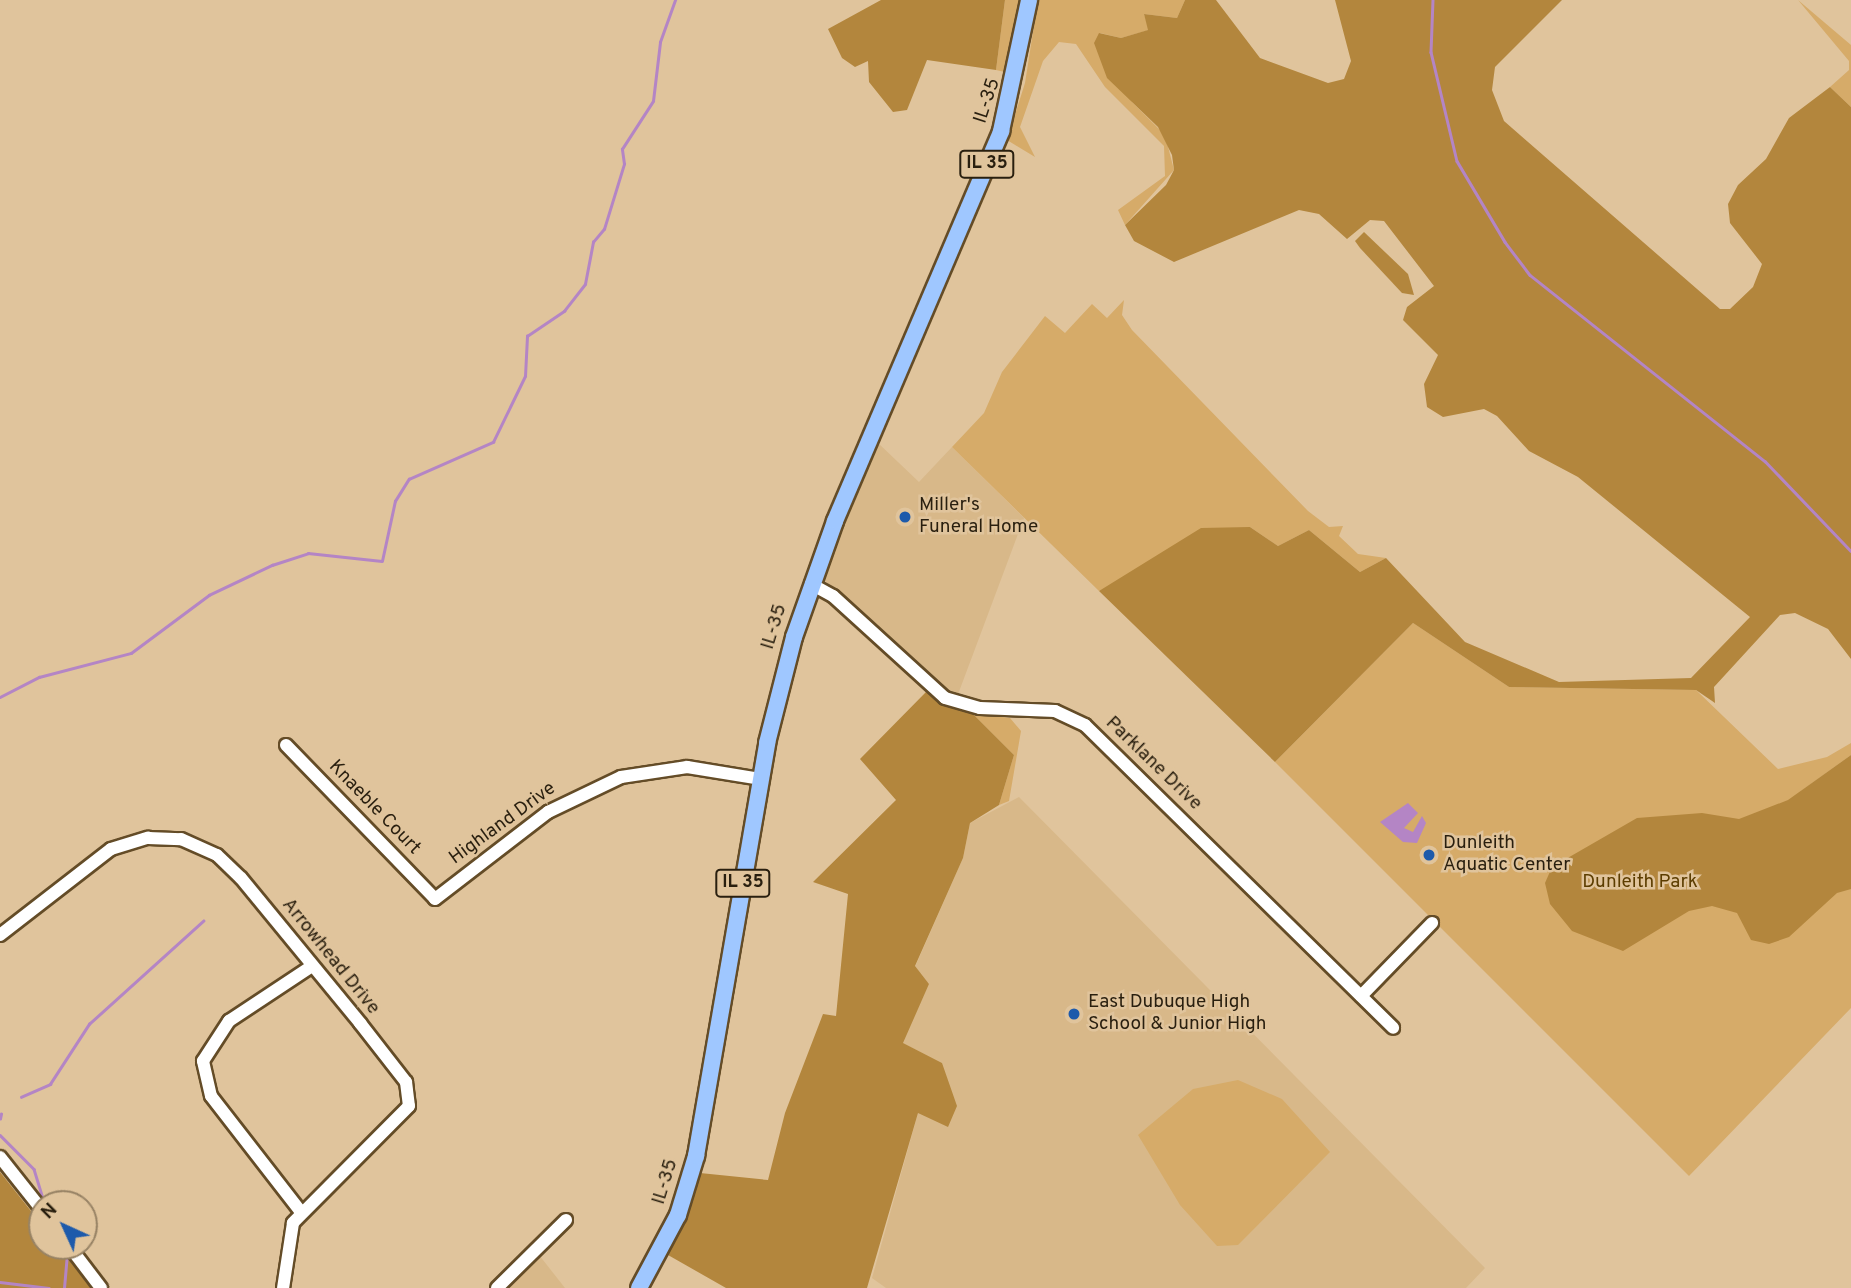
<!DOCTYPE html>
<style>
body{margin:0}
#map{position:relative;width:1851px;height:1288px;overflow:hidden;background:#e0c49c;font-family:Overpass,sans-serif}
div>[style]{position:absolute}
.built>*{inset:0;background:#d8b889}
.green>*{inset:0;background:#d6ab69}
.forest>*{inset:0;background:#b3863d}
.water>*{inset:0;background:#b485c5}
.stream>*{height:2.5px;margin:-1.25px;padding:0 1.25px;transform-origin:1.25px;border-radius:1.25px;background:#b485c5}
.roads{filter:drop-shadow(2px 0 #644c27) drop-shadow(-2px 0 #644c27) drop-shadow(0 2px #644c27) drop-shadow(0 -2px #644c27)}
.minor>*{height:12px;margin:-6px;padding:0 6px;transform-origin:6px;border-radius:6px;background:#fff}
.major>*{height:16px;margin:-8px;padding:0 8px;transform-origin:8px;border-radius:8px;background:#9fc7ff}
.dots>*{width:19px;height:19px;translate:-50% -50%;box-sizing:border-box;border:4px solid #e0c49c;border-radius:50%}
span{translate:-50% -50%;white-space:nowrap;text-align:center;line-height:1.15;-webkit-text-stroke:5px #e0c49c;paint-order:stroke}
.shield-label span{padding:2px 5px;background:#e0c49c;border:2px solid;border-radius:5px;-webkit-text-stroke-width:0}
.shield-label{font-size:18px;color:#291f0f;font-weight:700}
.street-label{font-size:19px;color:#291f0f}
.poi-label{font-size:19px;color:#291f0f}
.left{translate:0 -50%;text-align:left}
.park-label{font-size:19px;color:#5c3d00}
.north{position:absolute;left:28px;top:1190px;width:70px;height:70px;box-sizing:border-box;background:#e0c49c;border:2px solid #978264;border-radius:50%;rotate:315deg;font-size:19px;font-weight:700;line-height:28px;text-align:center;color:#291f0f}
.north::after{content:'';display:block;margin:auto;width:24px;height:32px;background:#1d5aab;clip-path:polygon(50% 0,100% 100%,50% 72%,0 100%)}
</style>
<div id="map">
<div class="built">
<i style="clip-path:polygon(877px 442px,919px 482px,952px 447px,1024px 518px,957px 697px,942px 691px,821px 577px)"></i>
<i style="clip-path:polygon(1019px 797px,1485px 1268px,1466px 1288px,886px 1288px,872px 1278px,918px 1113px,942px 1063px,902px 1043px,929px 984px,915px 967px,963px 858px,970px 823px)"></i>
<i style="clip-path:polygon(532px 1246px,565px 1288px,489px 1288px)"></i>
</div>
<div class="green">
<i style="clip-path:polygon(1005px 0,1020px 0,1009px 73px,996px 70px)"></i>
<i style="clip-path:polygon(1038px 0,1185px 0,1177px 18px,1144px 14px,1149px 30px,1121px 38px,1100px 33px,1132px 102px,1165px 135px,1174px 170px,1125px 225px,1118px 210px,1165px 176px,1164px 146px,1105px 87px,1076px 44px,1059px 42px,1043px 61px,1020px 127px,1035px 157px,1007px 140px,1025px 83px)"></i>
<i style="clip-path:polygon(1798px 0,1851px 45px,1851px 107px,1830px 87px,1849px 70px,1849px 61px)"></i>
<i style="clip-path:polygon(1124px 300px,1122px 315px,1132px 330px,1308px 511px,1329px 527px,1343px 526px,1339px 536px,1358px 554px,1386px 558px,1360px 572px,1309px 530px,1278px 546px,1250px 527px,1099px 591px,952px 447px,984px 413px,1002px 372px,1045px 316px,1065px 333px,1092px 304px,1107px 318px)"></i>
<i style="clip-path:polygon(1413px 623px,1509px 687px,1696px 690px,1778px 769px,1827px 757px,1851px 743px,1851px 755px,1801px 791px,1851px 841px,1851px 1008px,1689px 1176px,1275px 762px)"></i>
<i style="clip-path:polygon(972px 713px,1010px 718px,1021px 731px,1009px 801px,999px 805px,1014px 755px)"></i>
<i style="clip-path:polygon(1238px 1080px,1282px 1099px,1330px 1152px,1238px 1245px,1217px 1246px,1180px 1205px,1138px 1135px,1193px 1089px)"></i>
</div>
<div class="forest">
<i style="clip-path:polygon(881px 0,1005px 0,996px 70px,927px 60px,907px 110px,893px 112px,869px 82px,868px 61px,855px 67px,842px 58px,828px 29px)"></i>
<i style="clip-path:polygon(1185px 0,1216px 0,1260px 58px,1328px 83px,1344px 79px,1351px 61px,1335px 0,1562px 0,1495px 67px,1492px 90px,1504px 121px,1720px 309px,1730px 309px,1753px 287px,1762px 264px,1730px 223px,1728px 204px,1738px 185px,1766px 159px,1789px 118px,1830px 87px,1851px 107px,1851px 659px,1828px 629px,1795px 613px,1780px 615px,1714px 687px,1715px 703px,1696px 690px,1509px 687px,1413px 623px,1275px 762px,1099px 591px,1201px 528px,1250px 527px,1278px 546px,1309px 530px,1360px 572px,1386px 558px,1465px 642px,1559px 682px,1691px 678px,1750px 617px,1578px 477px,1529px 451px,1497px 416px,1484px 409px,1443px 417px,1427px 407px,1424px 384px,1438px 355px,1403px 320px,1407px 307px,1434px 286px,1384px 221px,1370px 220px,1347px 239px,1319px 214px,1299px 210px,1174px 262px,1134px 241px,1125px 225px,1166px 185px,1174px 170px,1172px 155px,1158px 127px,1107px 78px,1094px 43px,1099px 33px,1121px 38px,1148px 30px,1144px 14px,1177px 18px)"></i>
<i style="clip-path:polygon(1364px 232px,1408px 274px,1414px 295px,1402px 293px,1360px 248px,1355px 241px)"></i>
<i style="clip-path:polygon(926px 692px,972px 713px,1014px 755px,999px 805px,970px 823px,963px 858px,915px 966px,929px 984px,903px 1043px,942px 1063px,957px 1106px,948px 1127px,918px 1113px,867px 1288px,726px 1288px,668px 1255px,700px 1173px,768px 1180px,785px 1113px,823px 1014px,836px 1016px,848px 894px,813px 882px,896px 800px,860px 759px)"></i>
<i style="clip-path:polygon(1851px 755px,1851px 889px,1837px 893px,1789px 937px,1769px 944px,1751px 940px,1737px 913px,1712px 906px,1689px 911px,1623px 951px,1572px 931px,1550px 904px,1545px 883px,1552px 867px,1637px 818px,1702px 813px,1739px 819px,1788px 800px)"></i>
<i style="clip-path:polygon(0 1172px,42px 1225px,42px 1246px,59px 1246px,92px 1288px,0 1288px)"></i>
</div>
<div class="water">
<i style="clip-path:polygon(1408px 803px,1418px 813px,1404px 828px,1413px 832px,1422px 816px,1426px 823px,1417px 843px,1403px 842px,1380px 822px)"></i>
</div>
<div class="stream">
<i style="left:1433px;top:0;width:52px;rotate:92.2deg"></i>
<i style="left:1431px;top:52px;width:112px;rotate:76.6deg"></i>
<i style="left:1457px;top:161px;width:94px;rotate:59.3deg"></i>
<i style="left:1505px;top:242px;width:41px;rotate:52.9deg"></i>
<i style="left:1530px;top:275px;width:300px;rotate:38.4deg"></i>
<i style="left:1765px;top:461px;width:124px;rotate:46.3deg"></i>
<i style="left:0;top:697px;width:44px;rotate:-27.1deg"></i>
<i style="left:39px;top:677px;width:95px;rotate:-14.6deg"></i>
<i style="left:131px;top:653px;width:97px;rotate:-36.6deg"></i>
<i style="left:209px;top:595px;width:70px;rotate:-25.5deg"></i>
<i style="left:272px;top:565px;width:38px;rotate:-18deg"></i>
<i style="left:308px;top:553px;width:74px;rotate:6.2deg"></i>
<i style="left:382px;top:561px;width:61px;rotate:-77.8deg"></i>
<i style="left:395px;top:501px;width:26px;rotate:-58deg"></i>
<i style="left:409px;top:479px;width:92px;rotate:-23.8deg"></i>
<i style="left:493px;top:442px;width:73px;rotate:-64.1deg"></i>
<i style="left:525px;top:376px;width:40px;rotate:-87.1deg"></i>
<i style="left:527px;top:336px;width:45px;rotate:-34deg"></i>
<i style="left:564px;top:311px;width:34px;rotate:-52deg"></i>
<i style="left:585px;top:284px;width:43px;rotate:-79.2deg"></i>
<i style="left:593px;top:242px;width:17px;rotate:-50deg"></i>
<i style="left:604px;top:229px;width:68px;rotate:-72.9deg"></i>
<i style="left:624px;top:164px;width:15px;rotate:-98deg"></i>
<i style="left:622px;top:149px;width:57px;rotate:-57.1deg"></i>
<i style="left:653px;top:101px;width:59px;rotate:-83.2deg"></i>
<i style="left:660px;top:42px;width:45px;rotate:-70.3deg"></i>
<i style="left:21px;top:1097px;width:32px;rotate:-24deg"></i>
<i style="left:50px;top:1084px;width:72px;rotate:-57deg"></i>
<i style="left:89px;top:1024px;width:154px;rotate:-42.1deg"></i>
<i style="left:0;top:1119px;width:5px;rotate:-79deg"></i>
<i style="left:0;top:1135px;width:48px;rotate:45deg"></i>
<i style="left:34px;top:1169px;width:37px;rotate:73deg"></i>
<i style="left:0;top:1282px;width:49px;rotate:7deg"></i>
<i style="left:64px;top:1288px;width:36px;rotate:-85deg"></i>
</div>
<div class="roads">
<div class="minor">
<i style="left:811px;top:584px;width:25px;rotate:29deg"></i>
<i style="left:833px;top:596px;width:151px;rotate:42.3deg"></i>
<i style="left:945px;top:698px;width:36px;rotate:16deg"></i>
<i style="left:980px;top:708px;width:75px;rotate:2.3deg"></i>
<i style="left:1055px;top:711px;width:33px;rotate:25deg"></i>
<i style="left:1085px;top:725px;width:432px;rotate:44.5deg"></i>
<i style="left:286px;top:745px;width:214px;rotate:45.9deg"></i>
<i style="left:435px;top:899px;width:143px;rotate:-37.6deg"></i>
<i style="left:548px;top:812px;width:81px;rotate:-25.6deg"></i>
<i style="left:621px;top:777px;width:67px;rotate:-8.6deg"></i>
<i style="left:687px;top:767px;width:74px;rotate:9.3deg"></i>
<i style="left:0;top:935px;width:140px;rotate:-37.8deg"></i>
<i style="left:111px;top:849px;width:39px;rotate:-17deg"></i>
<i style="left:148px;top:838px;width:33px;rotate:2deg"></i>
<i style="left:181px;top:839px;width:39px;rotate:24deg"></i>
<i style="left:217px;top:855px;width:33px;rotate:44deg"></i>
<i style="left:241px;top:878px;width:188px;rotate:50.6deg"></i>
<i style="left:360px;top:1023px;width:75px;rotate:52.1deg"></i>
<i style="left:406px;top:1082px;width:24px;rotate:83deg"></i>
<i style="left:409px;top:1106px;width:165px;rotate:134.8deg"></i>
<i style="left:293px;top:1223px;width:66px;rotate:98.7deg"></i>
<i style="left:1361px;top:996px;width:102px;rotate:-45.8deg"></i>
<i style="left:0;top:1157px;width:68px;rotate:51.6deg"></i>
<i style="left:301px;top:1212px;width:147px;rotate:-127.8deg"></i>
<i style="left:211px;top:1096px;width:36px;rotate:-103deg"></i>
<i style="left:203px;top:1061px;width:48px;rotate:-57deg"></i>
<i style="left:229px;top:1021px;width:100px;rotate:-33.5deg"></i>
<i style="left:69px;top:1246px;width:53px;rotate:52.7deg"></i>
<i style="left:497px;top:1288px;width:97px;rotate:-44.6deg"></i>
</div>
<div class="major">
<i style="left:639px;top:1288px;width:83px;rotate:-61.9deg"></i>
<i style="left:678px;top:1215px;width:62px;rotate:-73deg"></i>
<i style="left:696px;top:1156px;width:419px;rotate:-80.2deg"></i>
<i style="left:767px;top:743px;width:109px;rotate:-75.7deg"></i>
<i style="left:794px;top:637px;width:123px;rotate:-70.5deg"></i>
<i style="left:835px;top:521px;width:424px;rotate:-66.9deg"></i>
<i style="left:1001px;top:131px;width:134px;rotate:-77.9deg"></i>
</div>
</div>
<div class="dots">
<i style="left:905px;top:517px;background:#1d5aab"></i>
<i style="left:1429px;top:855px;background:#1d5aab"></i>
<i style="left:1074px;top:1014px;background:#1d5aab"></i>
</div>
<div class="shield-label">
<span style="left:987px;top:164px">IL 35</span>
<span style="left:743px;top:883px">IL 35</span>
</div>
<div class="street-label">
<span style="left:988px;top:101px;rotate:-72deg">IL-35</span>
<span style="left:775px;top:627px;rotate:-73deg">IL-35</span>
<span style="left:1153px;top:764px;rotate:44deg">Parklane Drive</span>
<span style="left:374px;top:808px;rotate:46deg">Knaeble Court</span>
<span style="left:503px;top:824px;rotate:-36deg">Highland Drive</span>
<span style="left:330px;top:957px;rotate:51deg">Arrowhead Drive</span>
<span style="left:666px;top:1182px;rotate:-73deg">IL-35</span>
</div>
<div class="poi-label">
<span class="left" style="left:919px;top:517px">Miller's<br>Funeral Home</span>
<span class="left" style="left:1443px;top:855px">Dunleith<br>Aquatic Center</span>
<span class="left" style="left:1088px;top:1014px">East Dubuque High<br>School &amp; Junior High</span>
</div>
<div class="park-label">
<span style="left:1640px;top:883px">Dunleith Park</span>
</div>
<div class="north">N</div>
</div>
